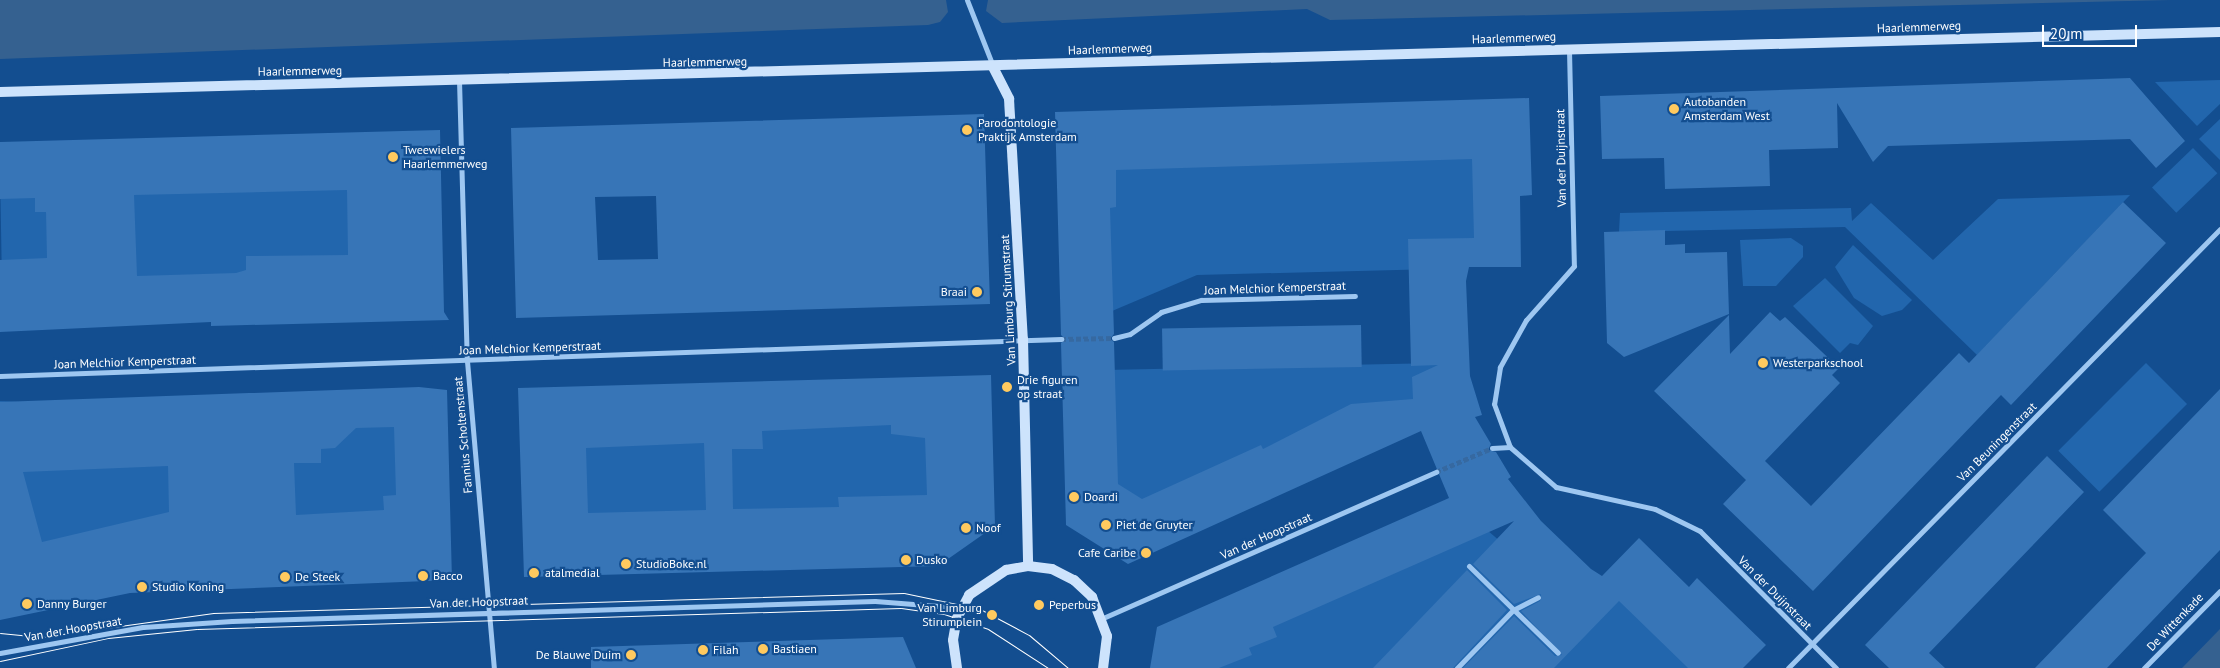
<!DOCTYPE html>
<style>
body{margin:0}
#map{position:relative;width:2220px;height:668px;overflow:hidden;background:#134e90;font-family:"PT Sans",sans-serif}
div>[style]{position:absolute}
.green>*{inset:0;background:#2266ad;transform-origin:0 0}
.water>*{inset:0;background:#356190}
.building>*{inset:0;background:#3775b7;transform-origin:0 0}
.street-tunnel>*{height:5px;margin-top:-2.5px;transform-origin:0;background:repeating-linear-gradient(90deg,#3669a1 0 5px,transparent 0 7.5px)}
.street>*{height:5px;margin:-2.5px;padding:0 2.5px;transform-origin:2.5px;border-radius:2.5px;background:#9ec7f1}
.secondary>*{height:10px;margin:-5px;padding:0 5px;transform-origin:5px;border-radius:5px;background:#cde3fc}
.tram>*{height:1px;margin:-0.5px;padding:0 0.5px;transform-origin:0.5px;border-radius:0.5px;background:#fff}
.dots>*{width:14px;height:14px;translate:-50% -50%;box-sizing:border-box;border:2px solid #134e90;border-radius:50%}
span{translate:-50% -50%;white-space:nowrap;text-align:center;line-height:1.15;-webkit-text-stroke:4.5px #134e90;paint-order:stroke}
.street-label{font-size:12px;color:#fff}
.poi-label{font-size:12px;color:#fff}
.left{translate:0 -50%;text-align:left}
.right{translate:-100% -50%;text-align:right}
.scale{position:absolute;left:2042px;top:25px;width:95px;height:22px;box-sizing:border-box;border:2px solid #fff;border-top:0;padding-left:6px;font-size:15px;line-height:18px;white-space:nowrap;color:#fff;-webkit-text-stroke:4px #134e90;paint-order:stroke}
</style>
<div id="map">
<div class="green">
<i style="clip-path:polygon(2220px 80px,2220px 104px,2197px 126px,2155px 82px)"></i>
<i style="clip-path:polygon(2220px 119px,2220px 160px,2199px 139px)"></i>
<i style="clip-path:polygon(1511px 140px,1510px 248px,1436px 269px,1197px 275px,1105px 314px,1104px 151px)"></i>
<i style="left:2193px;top:148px;width:35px;height:57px;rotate:46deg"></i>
<i style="left:413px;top:166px;width:126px;height:413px;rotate:89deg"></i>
<i style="clip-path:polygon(2130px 195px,1977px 355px,1845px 227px,1619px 232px,1620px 213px,1851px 208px,1852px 221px,1871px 203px,1933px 260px,1998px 199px)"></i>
<i style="clip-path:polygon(1791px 238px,1803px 246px,1803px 257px,1776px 286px,1743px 286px,1740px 240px)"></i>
<i style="clip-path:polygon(1853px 245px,1912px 300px,1902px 310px,1882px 316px,1854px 298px,1835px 267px)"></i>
<i style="clip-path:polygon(1825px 278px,1873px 326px,1858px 345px,1850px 343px,1840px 353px,1793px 306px)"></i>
<i style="clip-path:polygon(1439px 363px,1437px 407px,1132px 535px,1096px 513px,1105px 370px)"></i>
<i style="left:2146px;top:363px;width:58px;height:124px;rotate:45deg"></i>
<i style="clip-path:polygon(968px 421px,968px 523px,562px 552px,557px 427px)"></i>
<i style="left:419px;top:423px;width:146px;height:420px;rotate:93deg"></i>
<i style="clip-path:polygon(1480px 524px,1588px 617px,1648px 578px,1704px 668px,1197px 668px,1191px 661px)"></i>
</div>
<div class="water">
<i style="clip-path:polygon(0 0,946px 0,948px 12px,940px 22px,928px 25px,0 59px)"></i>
<i style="clip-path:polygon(988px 0,2171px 0,1330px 20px,1307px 9px,1002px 23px,986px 11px)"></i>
<i style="clip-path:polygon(2220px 629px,2220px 668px,2182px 668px)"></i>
</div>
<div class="building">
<i style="clip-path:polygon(2130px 78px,2185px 141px,2156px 168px,2130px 139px,1888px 146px,1873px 162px,1837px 103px,1838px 148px,1769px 150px,1770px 186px,1665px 189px,1664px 158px,1602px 159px,1600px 96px)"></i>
<i style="clip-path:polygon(evenodd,1529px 98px,1532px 195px,1520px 196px,1521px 267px,1469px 267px,1466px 281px,1470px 376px,1482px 415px,1475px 417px,1491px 444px,1488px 450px,1496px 452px,1511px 477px,1508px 479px,1541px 521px,1591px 569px,1602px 576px,1639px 538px,1689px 587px,1697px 578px,1766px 645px,1743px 668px,1688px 668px,1619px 601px,1554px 668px,1463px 668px,1514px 616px,1555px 656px,1562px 655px,1521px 611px,1540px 601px,1541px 594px,1514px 604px,1473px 564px,1514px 521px,1273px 627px,1277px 637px,1249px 648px,1252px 655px,1219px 668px,1150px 668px,1157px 627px,1449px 498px,1421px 431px,1128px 564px,1066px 525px,1061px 343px,1065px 339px,1061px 335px,1055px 112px,1529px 98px,1472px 159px,1474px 238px,1408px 239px,1411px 366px,1438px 365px,1412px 377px,1413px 399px,1351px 404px,1263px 449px,1261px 445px,1142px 499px,1118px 484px,1114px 342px,1110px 339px,1114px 334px,1110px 208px,1116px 207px,1116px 170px,1472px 159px)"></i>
<i style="clip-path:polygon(evenodd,984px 114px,990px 304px,516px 318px,511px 128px,984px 114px,656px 196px,658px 259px,598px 260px,595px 197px,656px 196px)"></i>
<i style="clip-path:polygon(evenodd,440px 130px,444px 312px,449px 320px,211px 326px,211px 322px,0 332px,0 260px,47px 258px,46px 212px,35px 212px,35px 198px,0 199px,0 142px,440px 130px,347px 190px,348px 255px,246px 256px,246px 270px,236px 273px,137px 276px,134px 195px,347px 190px)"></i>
<i style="clip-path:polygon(2123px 202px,2166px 243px,2011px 405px,2001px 395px,1813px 591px,1723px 504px,1746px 480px,1654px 391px,1729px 315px,1730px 354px,1770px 312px,1780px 321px,1785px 317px,1839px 368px,1832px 375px,1840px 383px,1765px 461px,1811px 506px,1959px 353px,1969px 363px)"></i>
<i style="clip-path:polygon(1665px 230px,1665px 245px,1685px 244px,1685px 253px,1727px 252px,1729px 314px,1624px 357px,1607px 343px,1604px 232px)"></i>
<i style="left:1361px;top:325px;width:42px;height:199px;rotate:89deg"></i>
<i style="clip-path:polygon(evenodd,991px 375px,995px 526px,938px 566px,524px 577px,518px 388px,991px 375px,891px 425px,891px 434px,925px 438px,927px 495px,838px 497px,839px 507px,733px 509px,732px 449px,763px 449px,762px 431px,891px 425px,991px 375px,704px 443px,706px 510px,588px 513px,586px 448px,704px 443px)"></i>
<i style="clip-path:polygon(evenodd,419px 387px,447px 390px,452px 580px,130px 593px,0 620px,0 402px,419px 387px,394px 427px,396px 495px,383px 496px,384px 510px,296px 515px,294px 463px,321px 463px,321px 449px,335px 448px,356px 428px,394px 427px,419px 387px,168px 466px,169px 512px,42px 542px,23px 472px,168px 466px)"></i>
<i style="clip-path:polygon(2220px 389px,2220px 550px,2107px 668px,2035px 668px,2146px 553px,2103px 510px)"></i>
<i style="clip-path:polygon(2047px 456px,2084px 492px,1929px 653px,1945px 668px,1889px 668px,1865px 645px)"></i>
<i style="clip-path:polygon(1467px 570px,1507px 610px,1453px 668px,1373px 668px)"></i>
<i style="clip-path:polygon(903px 637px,916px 668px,591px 668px,591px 647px)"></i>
</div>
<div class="street-tunnel">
<i style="left:1061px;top:339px;width:53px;rotate:-1.1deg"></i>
<i style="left:1436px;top:472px;width:61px;rotate:-23.2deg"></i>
</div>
<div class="street">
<i style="left:967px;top:0;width:71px;rotate:68.5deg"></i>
<i style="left:1569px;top:50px;width:216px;rotate:88.7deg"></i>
<i style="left:1574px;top:266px;width:72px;rotate:131.6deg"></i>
<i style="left:1526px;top:320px;width:54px;rotate:119deg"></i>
<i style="left:1500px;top:367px;width:37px;rotate:99deg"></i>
<i style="left:1494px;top:404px;width:46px;rotate:69.6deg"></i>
<i style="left:1510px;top:447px;width:61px;rotate:41deg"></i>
<i style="left:1556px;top:487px;width:101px;rotate:12.5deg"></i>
<i style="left:1655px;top:509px;width:50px;rotate:26.1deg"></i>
<i style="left:1700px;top:531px;width:193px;rotate:45.2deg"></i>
<i style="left:459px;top:80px;width:281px;rotate:88.4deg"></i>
<i style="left:467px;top:361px;width:308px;rotate:85deg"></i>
<i style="left:1114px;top:338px;width:16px;rotate:-14deg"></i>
<i style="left:1130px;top:334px;width:38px;rotate:-35deg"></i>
<i style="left:1161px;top:312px;width:42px;rotate:-16.7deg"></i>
<i style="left:1201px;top:300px;width:154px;rotate:-1.5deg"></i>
<i style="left:0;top:376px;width:1062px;rotate:-2deg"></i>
<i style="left:1492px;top:448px;width:18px;rotate:-3deg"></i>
<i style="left:1469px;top:566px;width:124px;rotate:44.3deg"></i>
<i style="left:1103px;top:618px;width:364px;rotate:-23.7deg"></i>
<i style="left:0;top:653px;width:145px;rotate:-10.3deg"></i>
<i style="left:143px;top:627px;width:89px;rotate:-3.9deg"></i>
<i style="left:232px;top:621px;width:643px;rotate:-1.78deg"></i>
<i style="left:875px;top:601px;width:64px;rotate:4.5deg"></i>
<i style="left:939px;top:606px;width:21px;rotate:17deg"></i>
<i style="left:1457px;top:668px;width:81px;rotate:-46deg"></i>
<i style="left:1513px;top:610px;width:28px;rotate:-27deg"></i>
<i style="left:1788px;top:668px;width:616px;rotate:-45.46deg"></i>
<i style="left:2144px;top:668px;width:108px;rotate:-45.4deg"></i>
</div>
<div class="secondary">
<i style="left:993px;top:67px;width:36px;rotate:63deg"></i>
<i style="left:1009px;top:99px;width:240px;rotate:86.7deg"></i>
<i style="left:1023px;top:339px;width:227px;rotate:88.7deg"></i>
<i style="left:0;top:92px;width:2221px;rotate:-1.55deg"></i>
<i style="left:957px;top:668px;width:28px;rotate:-98deg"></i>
<i style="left:953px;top:640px;width:22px;rotate:-80deg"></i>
<i style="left:957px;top:618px;width:26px;rotate:-62deg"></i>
<i style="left:969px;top:595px;width:45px;rotate:-34deg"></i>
<i style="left:1006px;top:570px;width:22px;rotate:-10deg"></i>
<i style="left:1028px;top:566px;width:24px;rotate:7deg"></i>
<i style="left:1052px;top:569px;width:25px;rotate:27deg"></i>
<i style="left:1074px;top:580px;width:25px;rotate:43deg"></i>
<i style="left:1092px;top:597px;width:42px;rotate:69deg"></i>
<i style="left:1107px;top:636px;width:32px;rotate:97deg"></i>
</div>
<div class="tram">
<i style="left:0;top:633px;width:41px;rotate:5.6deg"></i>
<i style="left:41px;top:637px;width:174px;rotate:-7.9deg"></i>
<i style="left:213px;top:613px;width:691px;rotate:-1.66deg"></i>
<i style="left:904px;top:593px;width:78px;rotate:11.9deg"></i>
<i style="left:980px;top:609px;width:55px;rotate:28deg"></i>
<i style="left:1029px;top:635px;width:51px;rotate:40.2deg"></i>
<i style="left:0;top:661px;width:110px;rotate:-12deg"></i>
<i style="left:108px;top:638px;width:89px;rotate:-5.8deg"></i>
<i style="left:197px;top:629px;width:704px;rotate:-1.71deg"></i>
<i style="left:901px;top:608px;width:43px;rotate:7.9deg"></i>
<i style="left:944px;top:614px;width:46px;rotate:18.8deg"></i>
<i style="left:988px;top:629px;width:72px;rotate:33deg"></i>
</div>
<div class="dots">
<i style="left:1674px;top:109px;background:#ffca5f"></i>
<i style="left:967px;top:130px;background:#ffca5f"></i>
<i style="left:393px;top:157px;background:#ffca5f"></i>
<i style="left:977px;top:292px;background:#ffca5f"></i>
<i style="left:1763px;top:363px;background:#ffca5f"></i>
<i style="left:1007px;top:387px;background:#ffca5f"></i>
<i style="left:1074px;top:497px;background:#ffca5f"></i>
<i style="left:1106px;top:525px;background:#ffca5f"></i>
<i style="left:966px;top:528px;background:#ffca5f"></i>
<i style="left:1146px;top:553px;background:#ffca5f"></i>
<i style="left:906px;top:560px;background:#ffca5f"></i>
<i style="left:626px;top:564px;background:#ffca5f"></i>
<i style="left:534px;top:573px;background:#ffca5f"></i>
<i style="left:423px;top:576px;background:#ffca5f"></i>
<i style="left:285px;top:577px;background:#ffca5f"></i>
<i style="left:142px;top:587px;background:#ffca5f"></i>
<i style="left:27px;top:604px;background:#ffca5f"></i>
<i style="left:1039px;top:605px;background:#ffca5f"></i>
<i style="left:992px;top:615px;background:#ffca5f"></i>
<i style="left:763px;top:649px;background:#ffca5f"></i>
<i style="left:703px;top:650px;background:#ffca5f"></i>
<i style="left:631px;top:655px;background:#ffca5f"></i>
</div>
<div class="street-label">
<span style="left:1919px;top:27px;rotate:-2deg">Haarlemmerweg</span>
<span style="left:1514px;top:38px;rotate:-2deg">Haarlemmerweg</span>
<span style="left:1110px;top:49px;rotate:-2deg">Haarlemmerweg</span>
<span style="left:705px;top:62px;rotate:-1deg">Haarlemmerweg</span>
<span style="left:300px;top:71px;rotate:-1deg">Haarlemmerweg</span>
<span style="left:1561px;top:158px;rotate:-91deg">Van der Duijnstraat</span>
<span style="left:1275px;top:288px;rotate:-2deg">Joan Melchior Kemperstraat</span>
<span style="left:1008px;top:300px;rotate:-93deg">Van Limburg Stirumstraat</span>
<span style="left:530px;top:348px;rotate:-2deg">Joan Melchior Kemperstraat</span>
<span style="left:125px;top:362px;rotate:-2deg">Joan Melchior Kemperstraat</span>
<span style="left:463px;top:435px;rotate:-95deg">Fannius Scholtenstraat</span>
<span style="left:1997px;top:442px;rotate:-45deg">Van Beuningenstraat</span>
<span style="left:1266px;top:536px;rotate:-24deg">Van der Hoopstraat</span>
<span style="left:1775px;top:593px;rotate:45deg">Van der Duijnstraat</span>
<span style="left:479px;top:602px;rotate:-2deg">Van der Hoopstraat</span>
<span style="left:2175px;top:622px;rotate:-46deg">De Wittenkade</span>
<span style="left:73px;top:629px;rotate:-10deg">Van der Hoopstraat</span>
</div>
<div class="poi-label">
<span class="left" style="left:1684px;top:109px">Autobanden<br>Amsterdam West</span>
<span class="left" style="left:978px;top:130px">Parodontologie<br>Praktijk Amsterdam</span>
<span class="left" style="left:403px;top:157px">Tweewielers<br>Haarlemmerweg</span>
<span class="right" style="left:967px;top:292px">Braai</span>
<span class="left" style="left:1773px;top:363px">Westerparkschool</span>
<span class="left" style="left:1017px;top:387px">Drie figuren<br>op straat</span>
<span class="left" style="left:1084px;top:497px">Doardi</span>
<span class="left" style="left:1116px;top:525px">Piet de Gruyter</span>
<span class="left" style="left:976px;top:528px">Noof</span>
<span class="right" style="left:1136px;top:553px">Cafe Caribe</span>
<span class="left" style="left:916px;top:560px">Dusko</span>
<span class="left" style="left:636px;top:564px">StudioBoke.nl</span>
<span class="left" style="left:545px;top:573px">atalmedial</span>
<span class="left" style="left:433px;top:576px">Bacco</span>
<span class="left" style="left:295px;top:577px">De Steek</span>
<span class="left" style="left:152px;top:587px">Studio Koning</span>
<span class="left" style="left:37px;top:604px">Danny Burger</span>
<span class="left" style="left:1049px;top:605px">Peperbus</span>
<span class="right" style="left:982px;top:615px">Van Limburg<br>Stirumplein</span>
<span class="left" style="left:773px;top:649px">Bastiaen</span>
<span class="left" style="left:713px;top:650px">Filah</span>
<span class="right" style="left:621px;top:655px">De Blauwe Duim</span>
</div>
<div class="scale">20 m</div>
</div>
